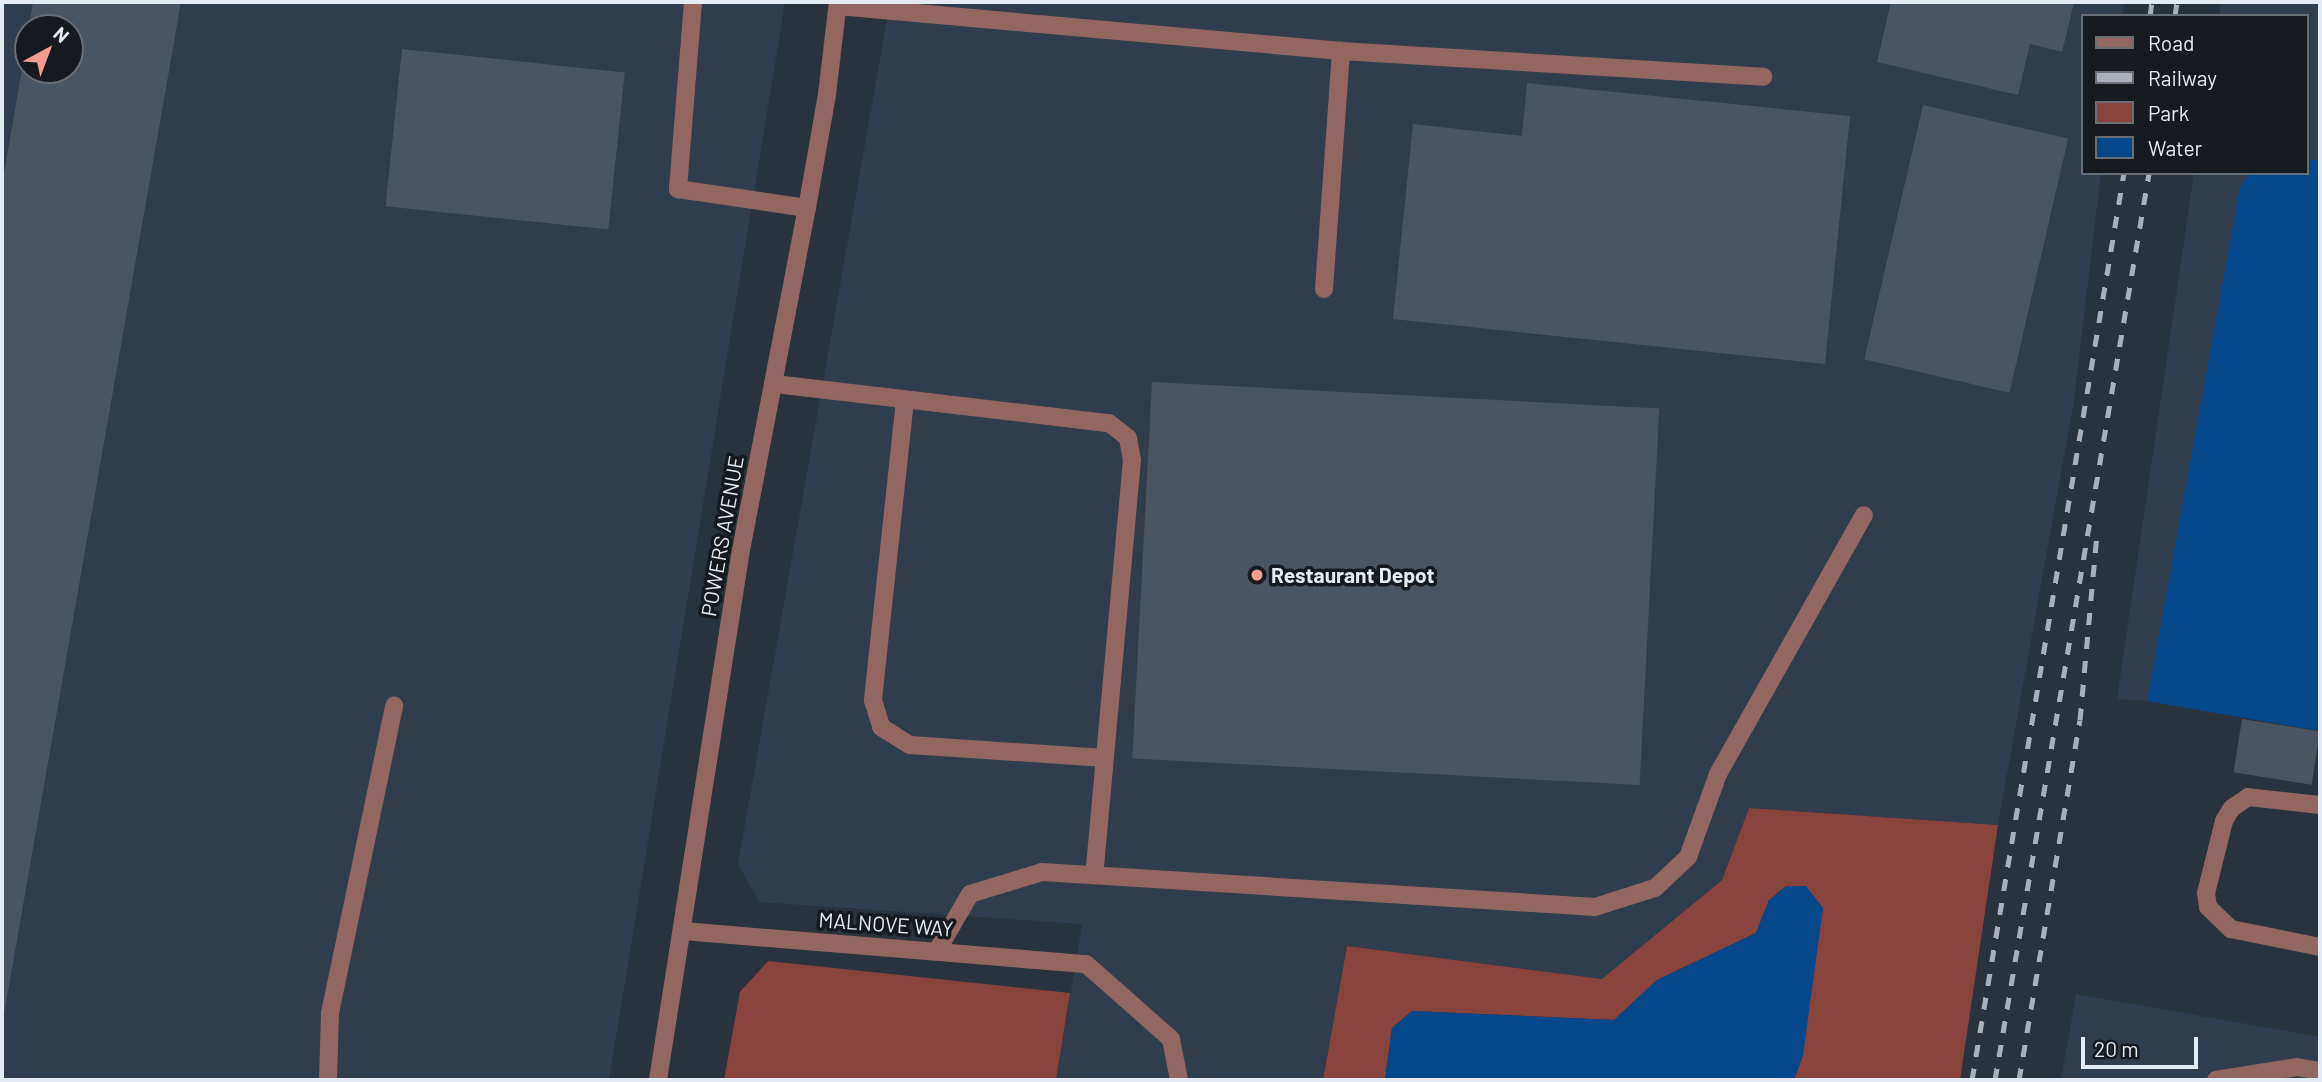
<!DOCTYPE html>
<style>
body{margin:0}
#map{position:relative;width:2322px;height:1082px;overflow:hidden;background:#29333e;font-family:Barlow,sans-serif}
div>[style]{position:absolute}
.built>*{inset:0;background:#303d4d}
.green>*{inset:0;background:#87433c}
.water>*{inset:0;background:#05478b}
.building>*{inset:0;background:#4b5562;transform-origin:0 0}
.minor>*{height:18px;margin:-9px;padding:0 9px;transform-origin:9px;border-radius:9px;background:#936761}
.rail>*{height:5px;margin-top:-2.5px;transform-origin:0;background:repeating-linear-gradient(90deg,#a9b0b9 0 12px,transparent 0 24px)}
.dots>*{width:19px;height:19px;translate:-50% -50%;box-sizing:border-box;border:4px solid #161a1f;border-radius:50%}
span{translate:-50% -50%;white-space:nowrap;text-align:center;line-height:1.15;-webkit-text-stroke:7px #161a1f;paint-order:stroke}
.street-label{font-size:21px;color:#e5ebf3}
.poi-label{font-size:21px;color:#e5ebf3;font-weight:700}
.left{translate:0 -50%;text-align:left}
.frame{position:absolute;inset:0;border:4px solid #e5ebf3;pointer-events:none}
.legend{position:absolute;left:2081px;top:14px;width:228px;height:161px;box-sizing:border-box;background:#161a1f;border:2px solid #696e74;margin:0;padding:9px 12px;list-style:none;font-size:21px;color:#e5ebf3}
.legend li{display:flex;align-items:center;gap:14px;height:35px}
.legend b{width:35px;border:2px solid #696e74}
.north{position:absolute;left:14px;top:14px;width:70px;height:70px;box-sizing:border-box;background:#161a1f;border:2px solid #696e74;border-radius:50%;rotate:41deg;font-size:19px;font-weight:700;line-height:28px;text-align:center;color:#e5ebf3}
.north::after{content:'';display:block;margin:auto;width:24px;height:32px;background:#f59c92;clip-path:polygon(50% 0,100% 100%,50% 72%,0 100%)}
.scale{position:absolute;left:2081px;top:1037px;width:117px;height:32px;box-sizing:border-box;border:4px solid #e5ebf3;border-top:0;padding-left:9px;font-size:21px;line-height:24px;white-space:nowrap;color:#e5ebf3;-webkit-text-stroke:5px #161a1f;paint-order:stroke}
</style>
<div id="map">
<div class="built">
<i style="clip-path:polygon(evenodd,2px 2px,785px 2px,609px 1080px,2px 1080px,2px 2px,28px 28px,70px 28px,70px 70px,28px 70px,28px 28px)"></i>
<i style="clip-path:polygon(890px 2px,2124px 2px,2122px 16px,2082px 16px,2082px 173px,2101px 173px,2074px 400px,1998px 825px,1749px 808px,1722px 880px,1602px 979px,1347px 946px,1323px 1080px,1056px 1080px,1082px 924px,759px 902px,738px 864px)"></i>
<i style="clip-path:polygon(2221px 2px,2320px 2px,2320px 731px,2147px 701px,2117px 699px,2194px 173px,2306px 173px,2306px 16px,2219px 16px)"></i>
<i style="clip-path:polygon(2076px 994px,2320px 1037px,2320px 1080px,2061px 1080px)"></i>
</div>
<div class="green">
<i style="clip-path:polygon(1749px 808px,1998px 825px,1960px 1080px,1794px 1080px,1803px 1055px,1769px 900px,1756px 933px,1657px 980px,1614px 1020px,1412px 1011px,1392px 1028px,1385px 1080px,1323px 1080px,1347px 946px,1602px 979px,1722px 880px)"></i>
<i style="clip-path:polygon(768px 961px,1070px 993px,1056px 1080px,724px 1080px,740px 992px)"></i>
</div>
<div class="water">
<i style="clip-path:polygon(2306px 159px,2320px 161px,2320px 731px,2147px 701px,2240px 187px,2250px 173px,2306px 173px)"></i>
<i style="clip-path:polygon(1786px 886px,1806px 886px,1823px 908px,1803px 1055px,1794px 1080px,1385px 1080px,1392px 1028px,1412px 1011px,1614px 1020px,1657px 980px,1756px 933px,1769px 900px)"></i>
</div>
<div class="building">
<i style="clip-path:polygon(33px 2px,181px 2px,3px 1020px,2px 185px,27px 40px,28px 70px,70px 70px,70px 28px,29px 28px)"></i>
<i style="clip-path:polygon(1891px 2px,2074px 2px,2062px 52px,2030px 44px,2018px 95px,1877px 62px)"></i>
<i style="left:402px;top:49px;width:224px;height:158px;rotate:6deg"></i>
<i style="clip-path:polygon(1527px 83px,1850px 116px,1825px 364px,1393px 319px,1413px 124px,1522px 136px)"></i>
<i style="left:1923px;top:105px;width:149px;height:261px;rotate:13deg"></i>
<i style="left:1152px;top:382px;width:508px;height:377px;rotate:3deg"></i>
<i style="left:2242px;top:719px;width:79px;height:54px;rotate:9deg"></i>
</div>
<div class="minor">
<i style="left:693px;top:2px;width:188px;rotate:94.6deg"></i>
<i style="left:678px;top:189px;width:130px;rotate:8.4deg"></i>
<i style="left:838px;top:6px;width:505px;rotate:5.11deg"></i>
<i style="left:1341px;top:51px;width:423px;rotate:3.5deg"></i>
<i style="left:1324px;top:289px;width:239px;rotate:-85.9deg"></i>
<i style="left:775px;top:384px;width:336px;rotate:6.7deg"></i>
<i style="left:1109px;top:423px;width:24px;rotate:38deg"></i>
<i style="left:1128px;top:438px;width:22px;rotate:80deg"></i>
<i style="left:1132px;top:460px;width:417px;rotate:95.2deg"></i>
<i style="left:905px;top:400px;width:302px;rotate:96.1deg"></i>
<i style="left:873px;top:700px;width:28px;rotate:73deg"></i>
<i style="left:881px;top:727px;width:34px;rotate:32deg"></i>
<i style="left:910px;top:745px;width:195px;rotate:3.8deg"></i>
<i style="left:2320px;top:805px;width:72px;rotate:-173.7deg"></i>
<i style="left:2248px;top:797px;width:19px;rotate:145deg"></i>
<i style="left:2232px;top:808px;width:15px;rotate:122deg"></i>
<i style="left:2224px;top:821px;width:74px;rotate:104deg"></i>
<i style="left:2206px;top:893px;width:14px;rotate:82deg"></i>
<i style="left:2208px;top:907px;width:32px;rotate:44deg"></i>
<i style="left:2231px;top:929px;width:91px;rotate:11.4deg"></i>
<i style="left:683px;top:931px;width:404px;rotate:4.7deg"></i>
<i style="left:1086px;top:964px;width:113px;rotate:41.4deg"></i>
<i style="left:1171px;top:1039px;width:42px;rotate:79deg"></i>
<i style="left:937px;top:951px;width:66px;rotate:-59.9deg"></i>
<i style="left:970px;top:894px;width:75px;rotate:-17deg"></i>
<i style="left:1042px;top:872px;width:554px;rotate:3.62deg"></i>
<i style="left:1595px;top:907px;width:63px;rotate:-17.6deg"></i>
<i style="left:1655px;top:888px;width:45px;rotate:-43.2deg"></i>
<i style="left:1688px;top:857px;width:88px;rotate:-70.1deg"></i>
<i style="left:1718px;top:774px;width:297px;rotate:-60.6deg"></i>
<i style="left:328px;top:1080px;width:67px;rotate:-88.3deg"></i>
<i style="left:330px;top:1013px;width:314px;rotate:-78.2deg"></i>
<i style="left:658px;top:1080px;width:536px;rotate:-81.1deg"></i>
<i style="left:741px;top:550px;width:348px;rotate:-79.1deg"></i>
<i style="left:807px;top:208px;width:116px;rotate:-80deg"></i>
<i style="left:827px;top:94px;width:93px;rotate:-83.2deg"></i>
<i style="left:2216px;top:1080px;width:82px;rotate:-9.1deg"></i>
<i style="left:2297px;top:1067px;width:23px;rotate:10deg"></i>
</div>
<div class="rail">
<i style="left:2150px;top:16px;width:14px;rotate:-82deg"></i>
<i style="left:2175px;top:16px;width:14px;rotate:-82deg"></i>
<i style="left:1972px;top:1080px;width:920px;rotate:-80.49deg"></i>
<i style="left:1995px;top:1080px;width:920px;rotate:-80.36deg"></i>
<i style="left:2019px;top:1080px;width:365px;rotate:-80.4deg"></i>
<i style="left:2080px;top:720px;width:188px;rotate:-84.8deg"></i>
</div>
<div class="dots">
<i style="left:1257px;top:575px;background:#f59c92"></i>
</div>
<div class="street-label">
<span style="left:722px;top:536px;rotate:-80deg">POWERS AVENUE</span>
<span style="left:886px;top:924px;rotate:4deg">MALNOVE WAY</span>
</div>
<div class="poi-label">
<span class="left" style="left:1271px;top:575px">Restaurant Depot</span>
</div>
<div class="frame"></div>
<ul class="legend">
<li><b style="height:9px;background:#936761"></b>Road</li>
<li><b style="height:9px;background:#a9b0b9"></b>Railway</li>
<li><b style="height:19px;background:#87433c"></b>Park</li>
<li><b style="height:19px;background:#05478b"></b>Water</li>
</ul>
<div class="north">N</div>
<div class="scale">20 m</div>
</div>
